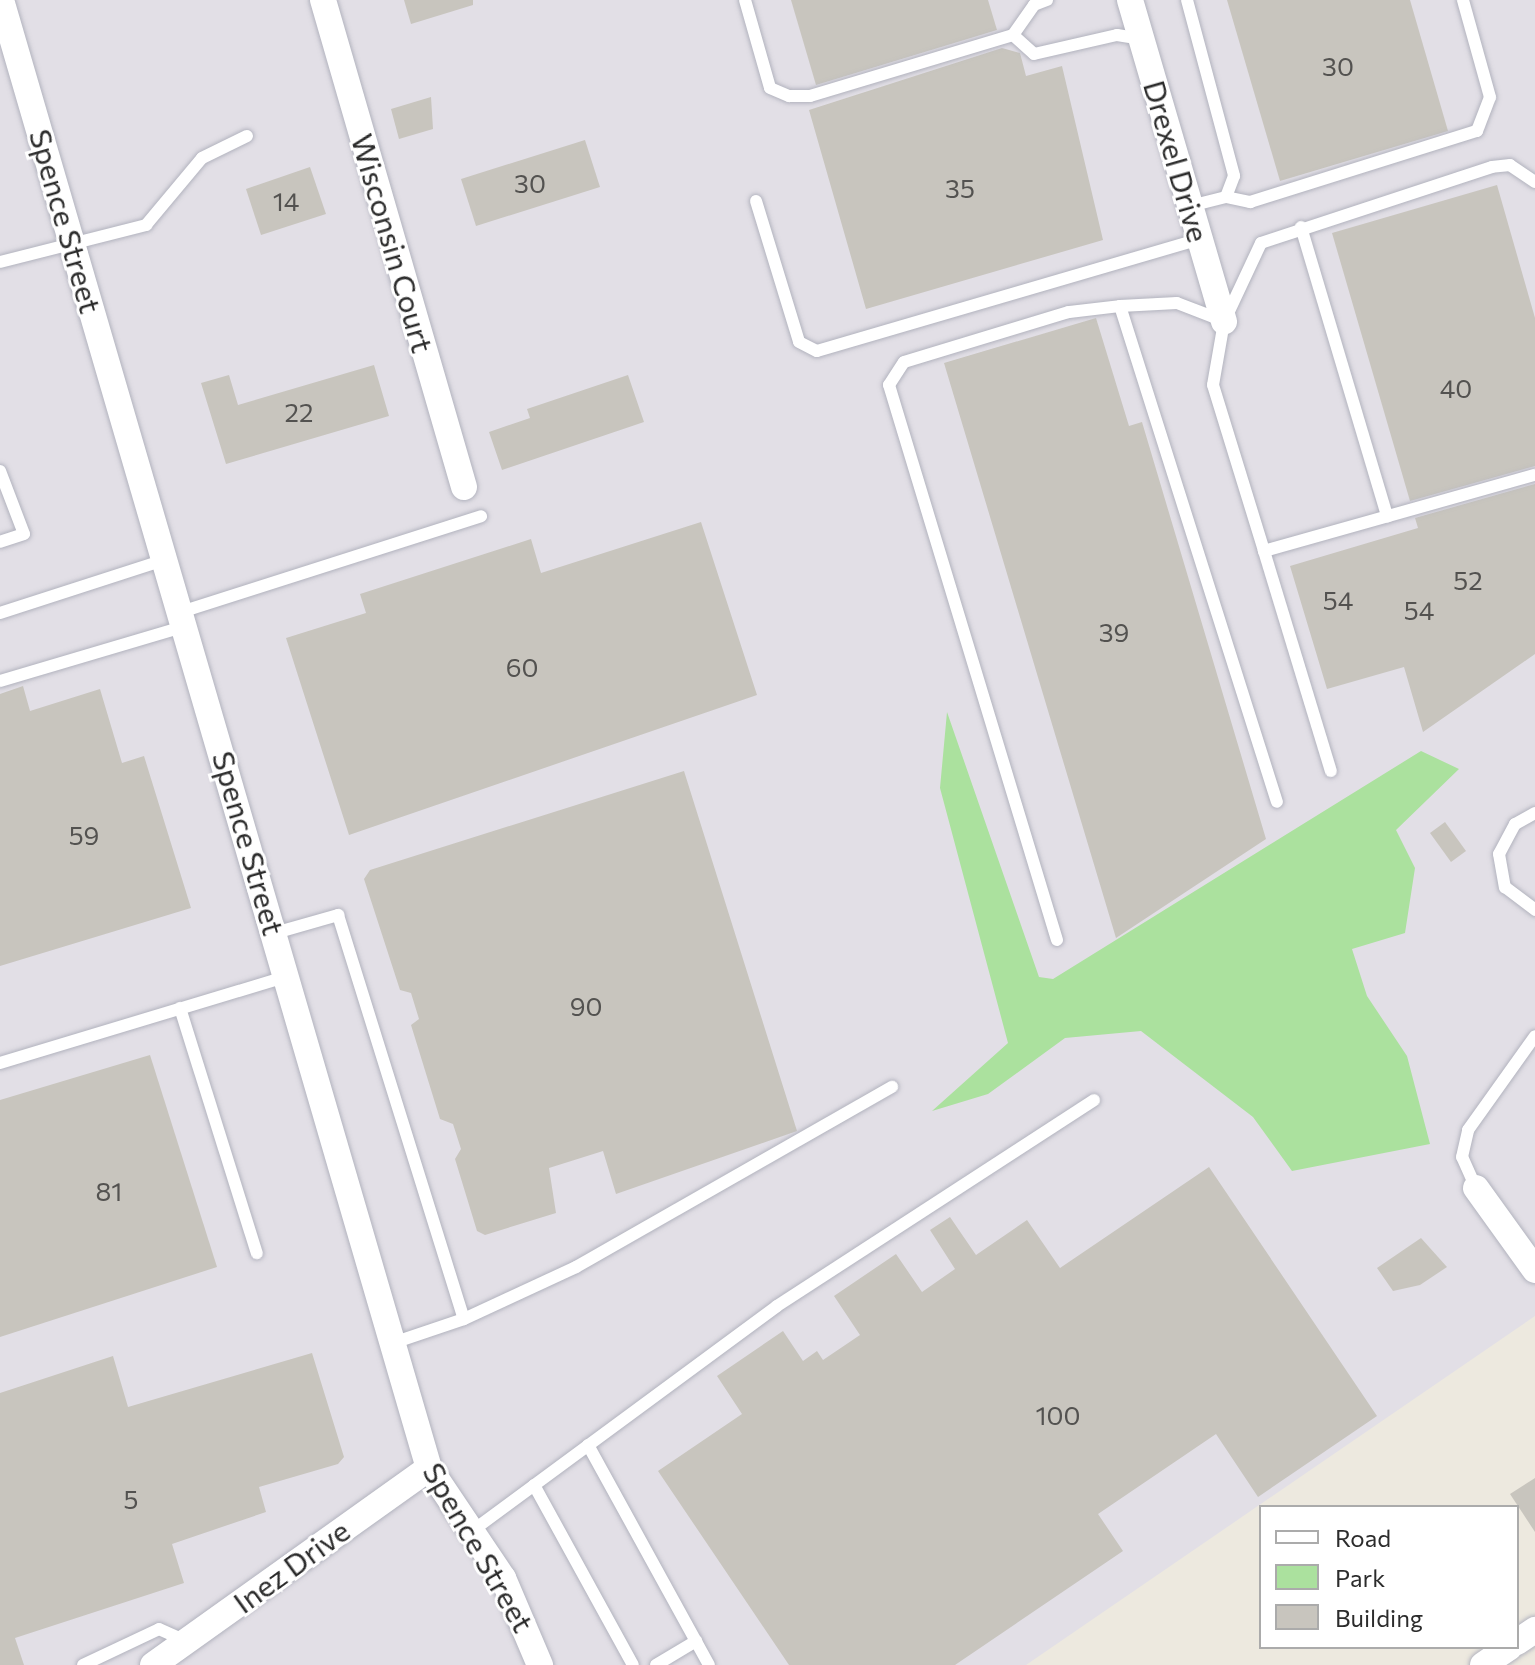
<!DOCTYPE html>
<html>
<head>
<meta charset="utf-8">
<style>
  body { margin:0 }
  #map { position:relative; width:1535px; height:1665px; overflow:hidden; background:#ede9df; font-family:Commissioner,sans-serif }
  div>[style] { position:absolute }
  .industrial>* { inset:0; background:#e2dfe6 }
  .green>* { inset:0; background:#abe19e }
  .building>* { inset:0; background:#c8c5be }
  .roads { filter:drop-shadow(0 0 2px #b2b3be) drop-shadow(0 0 2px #b2b3be) }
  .lane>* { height:12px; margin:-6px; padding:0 6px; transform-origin:6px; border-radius:6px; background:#fff }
  .street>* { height:26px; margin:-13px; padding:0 13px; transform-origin:13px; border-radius:13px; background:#fff }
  span { translate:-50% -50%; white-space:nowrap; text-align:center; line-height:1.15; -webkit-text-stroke:6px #fff; paint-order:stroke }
  .number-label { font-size:26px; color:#535250 }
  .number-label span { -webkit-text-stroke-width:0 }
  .street-label { font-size:30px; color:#2c2c2c }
  .legend { position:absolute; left:1259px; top:1505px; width:260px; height:144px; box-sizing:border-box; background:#fff; border:2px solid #ababab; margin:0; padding:10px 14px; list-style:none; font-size:24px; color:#2c2c2c }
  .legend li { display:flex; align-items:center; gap:16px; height:40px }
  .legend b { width:40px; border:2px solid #ababab }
</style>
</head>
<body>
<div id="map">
  <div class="industrial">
    <div style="clip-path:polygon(0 0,1535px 0,1535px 1316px,1026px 1665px,0 1665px)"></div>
  </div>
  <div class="green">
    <div style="clip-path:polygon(947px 712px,1039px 977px,1053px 979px,1421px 751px,1459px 769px,1396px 830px,1415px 868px,1405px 933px,1352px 949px,1367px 996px,1407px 1056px,1430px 1144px,1292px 1171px,1253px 1117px,1141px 1031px,1065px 1038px,988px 1094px,932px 1111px,1008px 1043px,940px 788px)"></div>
  </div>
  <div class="building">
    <div style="clip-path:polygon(404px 0,473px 0,473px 5px,411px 24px)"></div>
    <div style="clip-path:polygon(791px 0,988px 0,997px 30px,816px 85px)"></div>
    <div style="clip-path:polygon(1227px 0,1410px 0,1448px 131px,1280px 181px)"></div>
    <div style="clip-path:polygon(1002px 48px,1020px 53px,1026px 76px,1062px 66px,1103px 240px,866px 309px,809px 110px)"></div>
    <div style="clip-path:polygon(431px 97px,433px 129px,399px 139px,391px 109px)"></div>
    <div style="clip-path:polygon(585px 140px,600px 187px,476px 226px,461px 179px)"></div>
    <div style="clip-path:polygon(310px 167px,326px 214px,261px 235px,246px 189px)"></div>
    <div style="clip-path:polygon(1497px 185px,1535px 318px,1535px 466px,1410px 501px,1332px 233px)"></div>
    <div style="clip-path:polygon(1096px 318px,1129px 426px,1142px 422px,1266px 839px,1116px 938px,944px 363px)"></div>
    <div style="clip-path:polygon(374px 365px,389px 416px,226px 464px,201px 383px,229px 375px,238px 405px)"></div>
    <div style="clip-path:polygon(628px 375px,644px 422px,502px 470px,489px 432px,530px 418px,527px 409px)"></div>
    <div style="clip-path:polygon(1535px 484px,1535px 654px,1423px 732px,1404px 667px,1327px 689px,1290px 566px,1418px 528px,1415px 518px)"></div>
    <div style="clip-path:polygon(701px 522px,757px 695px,349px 835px,286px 638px,366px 613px,360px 594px,531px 539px,541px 573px)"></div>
    <div style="clip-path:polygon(23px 686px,30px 711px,100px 689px,122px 763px,144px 756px,191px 908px,0 966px,0 694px)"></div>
    <div style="clip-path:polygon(684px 771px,797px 1131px,616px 1194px,603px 1151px,549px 1168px,556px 1213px,485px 1235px,477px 1231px,455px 1159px,461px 1149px,453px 1124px,440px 1119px,411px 1025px,419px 1019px,411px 993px,400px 990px,364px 879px,370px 870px)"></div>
    <div style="clip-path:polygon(1445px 822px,1466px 851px,1451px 862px,1430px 833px)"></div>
    <div style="clip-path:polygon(150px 1055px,217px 1267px,0 1337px,0 1100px)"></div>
    <div style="clip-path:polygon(1209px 1167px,1377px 1416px,1258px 1497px,1216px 1434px,1098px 1514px,1123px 1551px,955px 1665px,789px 1665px,658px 1471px,742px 1414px,717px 1376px,783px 1331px,803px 1361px,817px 1351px,823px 1360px,860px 1335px,834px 1296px,896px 1254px,922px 1292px,955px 1269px,930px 1230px,950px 1217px,976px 1255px,1027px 1220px,1060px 1268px)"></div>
    <div style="clip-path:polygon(1421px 1238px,1447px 1267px,1420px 1285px,1393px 1291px,1377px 1268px)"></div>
    <div style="clip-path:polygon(312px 1353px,344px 1457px,338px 1464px,259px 1487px,266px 1512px,172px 1544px,184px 1583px,15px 1638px,24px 1665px,0 1665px,0 1393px,113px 1356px,128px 1407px)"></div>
    <div style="clip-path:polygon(1535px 1478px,1535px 1532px,1510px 1494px)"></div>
  </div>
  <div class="roads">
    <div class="lane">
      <div style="left:745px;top:0;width:91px;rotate:74.1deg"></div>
      <div style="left:770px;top:88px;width:21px;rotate:23deg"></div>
      <div style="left:789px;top:96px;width:21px"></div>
      <div style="left:810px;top:96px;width:212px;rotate:-16.7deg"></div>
      <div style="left:1013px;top:35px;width:28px;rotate:42deg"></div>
      <div style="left:1034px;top:54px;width:85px;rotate:-12.9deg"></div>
      <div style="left:1117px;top:35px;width:24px;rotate:9deg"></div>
      <div style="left:1187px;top:0;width:182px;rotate:75deg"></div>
      <div style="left:1234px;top:176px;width:22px;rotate:111deg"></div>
      <div style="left:1013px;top:35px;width:37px;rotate:-55deg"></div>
      <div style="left:1034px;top:5px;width:14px;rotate:-21deg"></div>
      <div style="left:1535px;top:182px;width:30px;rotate:-146deg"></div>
      <div style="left:1510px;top:165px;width:18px;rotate:174deg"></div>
      <div style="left:1492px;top:167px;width:243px;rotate:161.8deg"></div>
      <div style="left:1261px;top:243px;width:87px;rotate:115.1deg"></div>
      <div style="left:1224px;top:322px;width:64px;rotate:99.9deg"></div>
      <div style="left:1213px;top:385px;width:174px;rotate:72.9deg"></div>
      <div style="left:1264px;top:551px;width:281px;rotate:-15.7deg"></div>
      <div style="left:756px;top:201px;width:147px;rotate:73deg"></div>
      <div style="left:799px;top:342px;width:20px;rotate:27deg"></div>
      <div style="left:817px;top:351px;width:399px;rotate:-16.3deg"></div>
      <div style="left:1190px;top:206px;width:37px;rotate:-14deg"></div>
      <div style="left:1226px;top:197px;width:25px;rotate:12deg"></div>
      <div style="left:1250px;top:202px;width:238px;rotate:-17.4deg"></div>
      <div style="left:1477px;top:131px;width:36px;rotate:-69deg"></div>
      <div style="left:1490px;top:97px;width:101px;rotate:-105.6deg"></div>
      <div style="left:1301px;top:227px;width:302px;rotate:73.4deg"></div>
      <div style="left:0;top:262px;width:151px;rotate:-14.2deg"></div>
      <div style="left:146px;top:225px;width:87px;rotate:-50.1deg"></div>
      <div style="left:202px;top:158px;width:50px;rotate:-26.1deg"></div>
      <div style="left:1120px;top:306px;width:57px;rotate:-3deg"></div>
      <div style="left:1177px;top:303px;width:47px;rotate:21.1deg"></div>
      <div style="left:0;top:471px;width:67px;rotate:69.1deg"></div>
      <div style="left:24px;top:534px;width:25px;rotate:162deg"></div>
      <div style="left:1264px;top:551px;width:230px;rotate:73.1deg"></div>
      <div style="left:181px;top:612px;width:315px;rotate:-17.7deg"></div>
      <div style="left:0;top:613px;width:172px;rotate:-17.9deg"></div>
      <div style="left:0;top:681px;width:194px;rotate:-16.5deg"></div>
      <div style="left:1535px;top:813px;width:23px;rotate:151deg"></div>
      <div style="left:1515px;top:824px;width:34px;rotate:118deg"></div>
      <div style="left:1499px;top:854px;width:34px;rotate:80deg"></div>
      <div style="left:1505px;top:887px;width:38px;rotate:37deg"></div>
      <div style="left:275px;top:933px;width:66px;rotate:-15.9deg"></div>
      <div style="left:338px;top:915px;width:423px;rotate:72.7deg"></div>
      <div style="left:464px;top:1319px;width:75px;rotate:161.3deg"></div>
      <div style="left:1057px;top:940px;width:580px;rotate:-106.84deg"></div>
      <div style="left:889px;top:385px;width:27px;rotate:-57deg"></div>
      <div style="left:904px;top:362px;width:172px;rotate:-16.9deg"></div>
      <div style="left:1069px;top:312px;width:51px;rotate:-6.7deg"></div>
      <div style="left:1120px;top:306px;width:520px;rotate:72.44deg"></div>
      <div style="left:180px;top:1008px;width:257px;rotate:72.6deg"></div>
      <div style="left:0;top:1063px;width:301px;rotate:-16.8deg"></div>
      <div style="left:1476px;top:1188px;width:34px;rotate:-114deg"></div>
      <div style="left:1462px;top:1157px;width:28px;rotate:-77deg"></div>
      <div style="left:1468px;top:1130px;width:115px;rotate:-54.5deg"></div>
      <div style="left:464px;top:1319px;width:123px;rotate:-24.9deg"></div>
      <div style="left:576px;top:1267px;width:364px;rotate:-29.7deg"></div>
      <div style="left:588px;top:1445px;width:251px;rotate:61.2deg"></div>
      <div style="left:534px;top:1485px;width:205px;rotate:61.2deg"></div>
      <div style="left:472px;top:1531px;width:379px;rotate:-36.4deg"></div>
      <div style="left:777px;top:1306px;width:378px;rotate:-33deg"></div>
      <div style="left:83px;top:1665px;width:84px;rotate:-25.3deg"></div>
      <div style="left:159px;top:1629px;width:30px;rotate:24deg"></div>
      <div style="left:656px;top:1665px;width:47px;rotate:-31deg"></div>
    </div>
    <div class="street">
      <div style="left:1px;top:0;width:1529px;rotate:73.75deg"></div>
      <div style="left:429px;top:1468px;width:133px;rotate:56.1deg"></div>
      <div style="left:503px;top:1578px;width:95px;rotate:67deg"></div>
      <div style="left:323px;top:0;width:507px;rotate:73.85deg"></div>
      <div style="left:1130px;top:0;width:335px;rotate:73.7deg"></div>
      <div style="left:1476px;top:1188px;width:101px;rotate:54.3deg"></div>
      <div style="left:1517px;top:1642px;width:22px;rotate:-34deg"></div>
      <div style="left:153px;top:1665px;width:339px;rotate:-35.5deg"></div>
      <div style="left:1483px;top:1665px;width:32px;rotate:-34deg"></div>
    </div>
  </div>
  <div class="number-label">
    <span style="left:1338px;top:66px">30</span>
    <span style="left:530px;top:183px">30</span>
    <span style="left:960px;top:188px">35</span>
    <span style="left:286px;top:201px">14</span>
    <span style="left:1456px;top:388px">40</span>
    <span style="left:299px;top:412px">22</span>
    <span style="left:1468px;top:580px">52</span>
    <span style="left:1338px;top:600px">54</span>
    <span style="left:1419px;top:610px">54</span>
    <span style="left:1114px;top:632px">39</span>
    <span style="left:522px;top:667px">60</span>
    <span style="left:84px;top:835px">59</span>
    <span style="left:586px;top:1006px">90</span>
    <span style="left:109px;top:1191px">81</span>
    <span style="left:1058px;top:1415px">100</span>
    <span style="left:131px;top:1499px">5</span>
  </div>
  <div class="street-label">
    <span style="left:1177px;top:161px;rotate:74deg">Drexel Drive</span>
    <span style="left:66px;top:221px;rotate:74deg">Spence Street</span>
    <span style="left:393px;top:243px;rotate:74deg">Wisconsin Court</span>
    <span style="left:249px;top:843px;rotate:74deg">Spence Street</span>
    <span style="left:479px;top:1547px;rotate:60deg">Spence Street</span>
    <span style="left:291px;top:1566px;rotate:-36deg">Inez Drive</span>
  </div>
  <ul class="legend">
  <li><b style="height:10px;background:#fff"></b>Road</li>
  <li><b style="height:22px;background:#abe19e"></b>Park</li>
  <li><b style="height:22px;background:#c8c5be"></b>Building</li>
  </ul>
</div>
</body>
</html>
